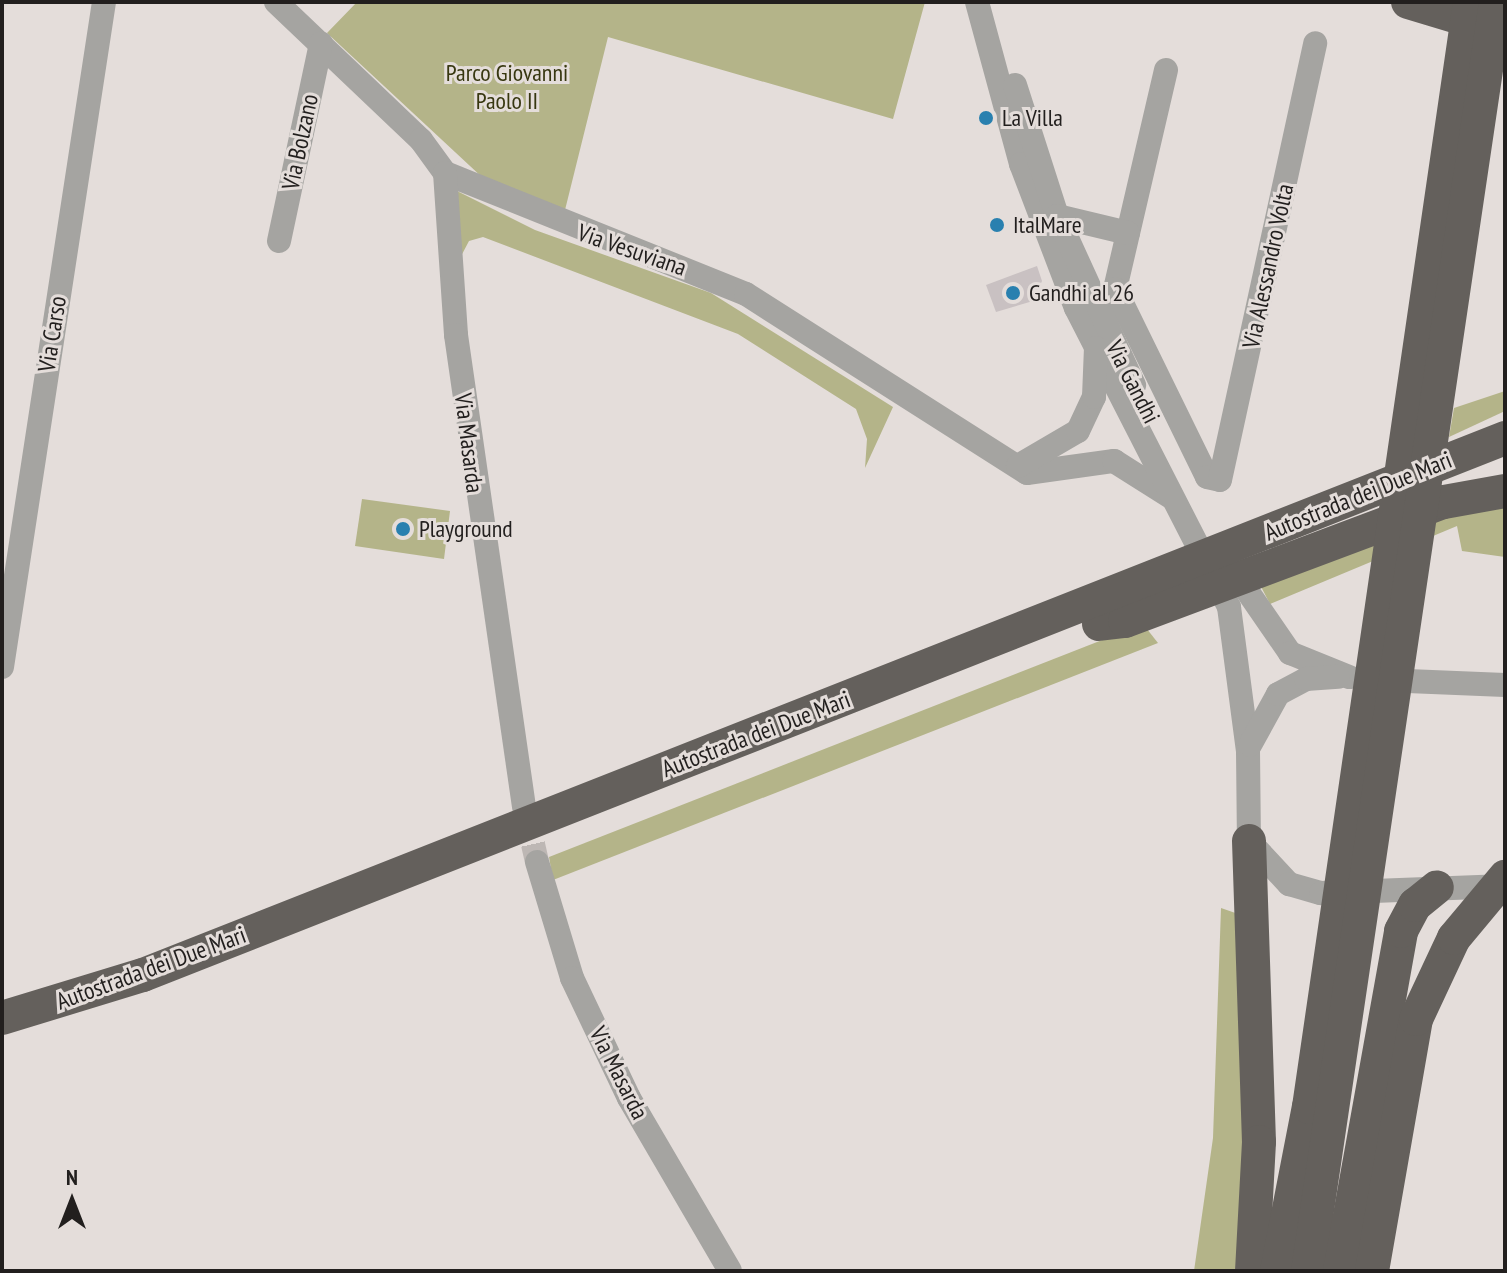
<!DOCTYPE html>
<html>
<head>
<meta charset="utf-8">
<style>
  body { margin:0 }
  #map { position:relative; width:1507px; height:1273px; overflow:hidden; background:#e4ddda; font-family:"PT Sans Narrow",sans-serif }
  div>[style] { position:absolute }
  .green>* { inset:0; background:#b4b489 }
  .building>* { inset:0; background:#c9c1c2 }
  .minor-tunnel>* { height:24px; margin-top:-12px; transform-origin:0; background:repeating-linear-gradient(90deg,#bdb7b4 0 24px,transparent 0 36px) }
  .minor>* { height:24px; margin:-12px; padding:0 12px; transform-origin:12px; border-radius:12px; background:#a5a4a1 }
  .highway>* { height:34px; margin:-17px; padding:0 17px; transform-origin:17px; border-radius:17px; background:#64605c }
  .dots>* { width:22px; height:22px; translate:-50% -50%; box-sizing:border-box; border:4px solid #e4ddda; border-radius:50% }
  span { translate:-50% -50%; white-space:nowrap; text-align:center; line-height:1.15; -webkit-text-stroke:6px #e4ddda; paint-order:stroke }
  .park-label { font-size:24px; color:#373710 }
  .poi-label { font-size:24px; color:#221f1e }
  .left { translate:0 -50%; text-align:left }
  .street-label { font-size:24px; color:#221f1e }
  .frame { position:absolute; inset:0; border:4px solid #221f1e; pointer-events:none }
  .north { position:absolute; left:32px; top:1161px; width:80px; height:80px; -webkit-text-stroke:6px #e4ddda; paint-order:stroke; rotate:0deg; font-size:22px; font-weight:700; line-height:32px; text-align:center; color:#221f1e }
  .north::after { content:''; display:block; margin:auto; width:28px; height:36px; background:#221f1e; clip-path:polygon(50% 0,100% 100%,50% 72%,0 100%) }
</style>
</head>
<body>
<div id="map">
  <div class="green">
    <div style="clip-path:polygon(357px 2px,925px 2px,893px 119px,608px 37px,564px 214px,484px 179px,327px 33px)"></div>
    <div style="clip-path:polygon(457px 191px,535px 230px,711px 293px,893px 407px,865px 468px,867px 439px,856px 409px,738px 334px,483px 237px,469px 241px,459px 260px)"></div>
    <div style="clip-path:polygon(1505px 391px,1505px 411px,1449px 437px,1454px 408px)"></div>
    <div style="clip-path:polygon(1505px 494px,1505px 557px,1462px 551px,1457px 526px,1270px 604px,1256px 577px)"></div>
    <div style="clip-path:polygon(362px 499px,450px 511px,444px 559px,355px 546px)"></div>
    <div style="clip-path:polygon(1143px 624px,1158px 643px,553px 880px,549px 857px)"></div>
    <div style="clip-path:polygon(1221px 908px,1244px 916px,1242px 1271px,1194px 1271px,1213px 1138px)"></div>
  </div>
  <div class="building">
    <div style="clip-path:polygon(1037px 266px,1042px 281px,1033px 301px,996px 312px,986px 285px)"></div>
  </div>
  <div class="minor-tunnel">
    <div style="left:525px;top:809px;width:54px;rotate:77.2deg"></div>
  </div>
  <div class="minor">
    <div style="left:276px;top:2px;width:200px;rotate:43.6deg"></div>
    <div style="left:421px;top:140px;width:41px;rotate:54deg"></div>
    <div style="left:445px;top:173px;width:324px;rotate:21.9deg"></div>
    <div style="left:746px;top:294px;width:333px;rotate:32.5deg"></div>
    <div style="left:1027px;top:473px;width:88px;rotate:-7.9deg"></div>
    <div style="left:1114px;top:461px;width:67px;rotate:32.3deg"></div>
    <div style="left:977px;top:2px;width:168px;rotate:74.8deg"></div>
    <div style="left:1021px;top:164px;width:154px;rotate:69.1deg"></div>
    <div style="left:1076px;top:308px;width:336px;rotate:62.9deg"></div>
    <div style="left:1229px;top:607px;width:145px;rotate:82.5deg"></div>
    <div style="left:1248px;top:751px;width:90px;rotate:89.4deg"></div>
    <div style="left:1249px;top:841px;width:59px;rotate:47.1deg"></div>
    <div style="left:1289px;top:884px;width:33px;rotate:16deg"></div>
    <div style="left:1321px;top:893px;width:184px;rotate:-2.2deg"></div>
    <div style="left:1166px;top:70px;width:225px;rotate:103.1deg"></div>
    <div style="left:1115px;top:289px;width:209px;rotate:63.9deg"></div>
    <div style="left:1207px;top:477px;width:13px;rotate:13deg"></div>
    <div style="left:1220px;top:480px;width:447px;rotate:-77.7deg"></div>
    <div style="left:1015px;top:85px;width:138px;rotate:72.2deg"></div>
    <div style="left:1057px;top:216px;width:186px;rotate:65.5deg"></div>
    <div style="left:445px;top:173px;width:162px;rotate:86.1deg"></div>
    <div style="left:456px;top:335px;width:477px;rotate:81.8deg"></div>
    <div style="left:1057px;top:216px;width:73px;rotate:13.5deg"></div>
    <div style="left:279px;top:241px;width:202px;rotate:-78deg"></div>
    <div style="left:1018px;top:466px;width:69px;rotate:-30.3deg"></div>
    <div style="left:1078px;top:431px;width:38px;rotate:-65deg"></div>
    <div style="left:1094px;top:397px;width:49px;rotate:-87.7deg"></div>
    <div style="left:1230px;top:566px;width:106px;rotate:55.4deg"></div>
    <div style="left:1290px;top:653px;width:64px;rotate:22.1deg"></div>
    <div style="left:2px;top:667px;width:673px;rotate:-81.28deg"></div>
    <div style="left:1383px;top:680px;width:122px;rotate:2.3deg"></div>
    <div style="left:1250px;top:745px;width:58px;rotate:-61.2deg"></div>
    <div style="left:1278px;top:694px;width:32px;rotate:-28deg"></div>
    <div style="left:1306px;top:679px;width:32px;rotate:-4deg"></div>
    <div style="left:537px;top:862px;width:121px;rotate:73.2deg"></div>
    <div style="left:572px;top:978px;width:133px;rotate:64.6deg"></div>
    <div style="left:629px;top:1098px;width:200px;rotate:59.7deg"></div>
  </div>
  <div class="highway">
    <div style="left:1408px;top:2px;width:84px;rotate:16.7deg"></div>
    <div style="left:1099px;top:624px;width:26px;rotate:-7deg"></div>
    <div style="left:1125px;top:621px;width:340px;rotate:-20.5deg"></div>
    <div style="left:1444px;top:502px;width:62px;rotate:-10.2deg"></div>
    <div style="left:1249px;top:841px;width:301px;rotate:88.1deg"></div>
    <div style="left:1259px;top:1142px;width:129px;rotate:93.1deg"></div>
    <div style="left:2px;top:1018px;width:147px;rotate:-17deg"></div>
    <div style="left:143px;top:975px;width:1464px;rotate:-21.52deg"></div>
    <div style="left:1277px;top:1271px;width:167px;rotate:-79deg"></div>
    <div style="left:1309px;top:1107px;width:1117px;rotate:-81.71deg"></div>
    <div style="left:1308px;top:1271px;width:1283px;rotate:-81.57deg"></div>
    <div style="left:1340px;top:1271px;width:345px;rotate:-79.8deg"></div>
    <div style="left:1401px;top:931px;width:30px;rotate:-62deg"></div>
    <div style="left:1415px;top:905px;width:28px;rotate:-39deg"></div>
    <div style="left:1372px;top:1271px;width:256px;rotate:-80.1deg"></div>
    <div style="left:1416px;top:1019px;width:89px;rotate:-64.9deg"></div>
    <div style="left:1454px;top:938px;width:80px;rotate:-50.1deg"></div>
  </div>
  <div class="dots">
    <div style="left:986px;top:118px;background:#2980af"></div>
    <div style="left:997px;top:225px;background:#2980af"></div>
    <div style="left:1013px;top:293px;background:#2980af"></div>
    <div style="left:403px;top:529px;background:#2980af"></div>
  </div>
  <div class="park-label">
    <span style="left:507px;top:87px">Parco Giovanni<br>Paolo II</span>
  </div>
  <div class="poi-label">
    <span class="left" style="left:1002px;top:118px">La Villa</span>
    <span class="left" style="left:1013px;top:225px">ItalMare</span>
    <span class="left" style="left:1029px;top:293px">Gandhi al 26</span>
    <span class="left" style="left:419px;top:529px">Playground</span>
  </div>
  <div class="street-label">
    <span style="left:300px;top:142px;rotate:-78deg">Via Bolzano</span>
    <span style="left:632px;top:250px;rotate:19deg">Via Vesuviana</span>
    <span style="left:1268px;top:266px;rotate:-78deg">Via Alessandro Volta</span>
    <span style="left:52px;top:334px;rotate:-81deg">Via Carso</span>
    <span style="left:1133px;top:382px;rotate:63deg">Via Gandhi</span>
    <span style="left:469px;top:443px;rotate:83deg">Via Masarda</span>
    <span style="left:1358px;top:496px;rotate:-22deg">Autostrada dei Due Mari</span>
    <span style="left:756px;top:734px;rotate:-21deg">Autostrada dei Due Mari</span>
    <span style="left:151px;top:968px;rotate:-20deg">Autostrada dei Due Mari</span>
    <span style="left:619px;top:1073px;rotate:63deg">Via Masarda</span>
  </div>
  <div class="frame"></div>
  <div class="north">N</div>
</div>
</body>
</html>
